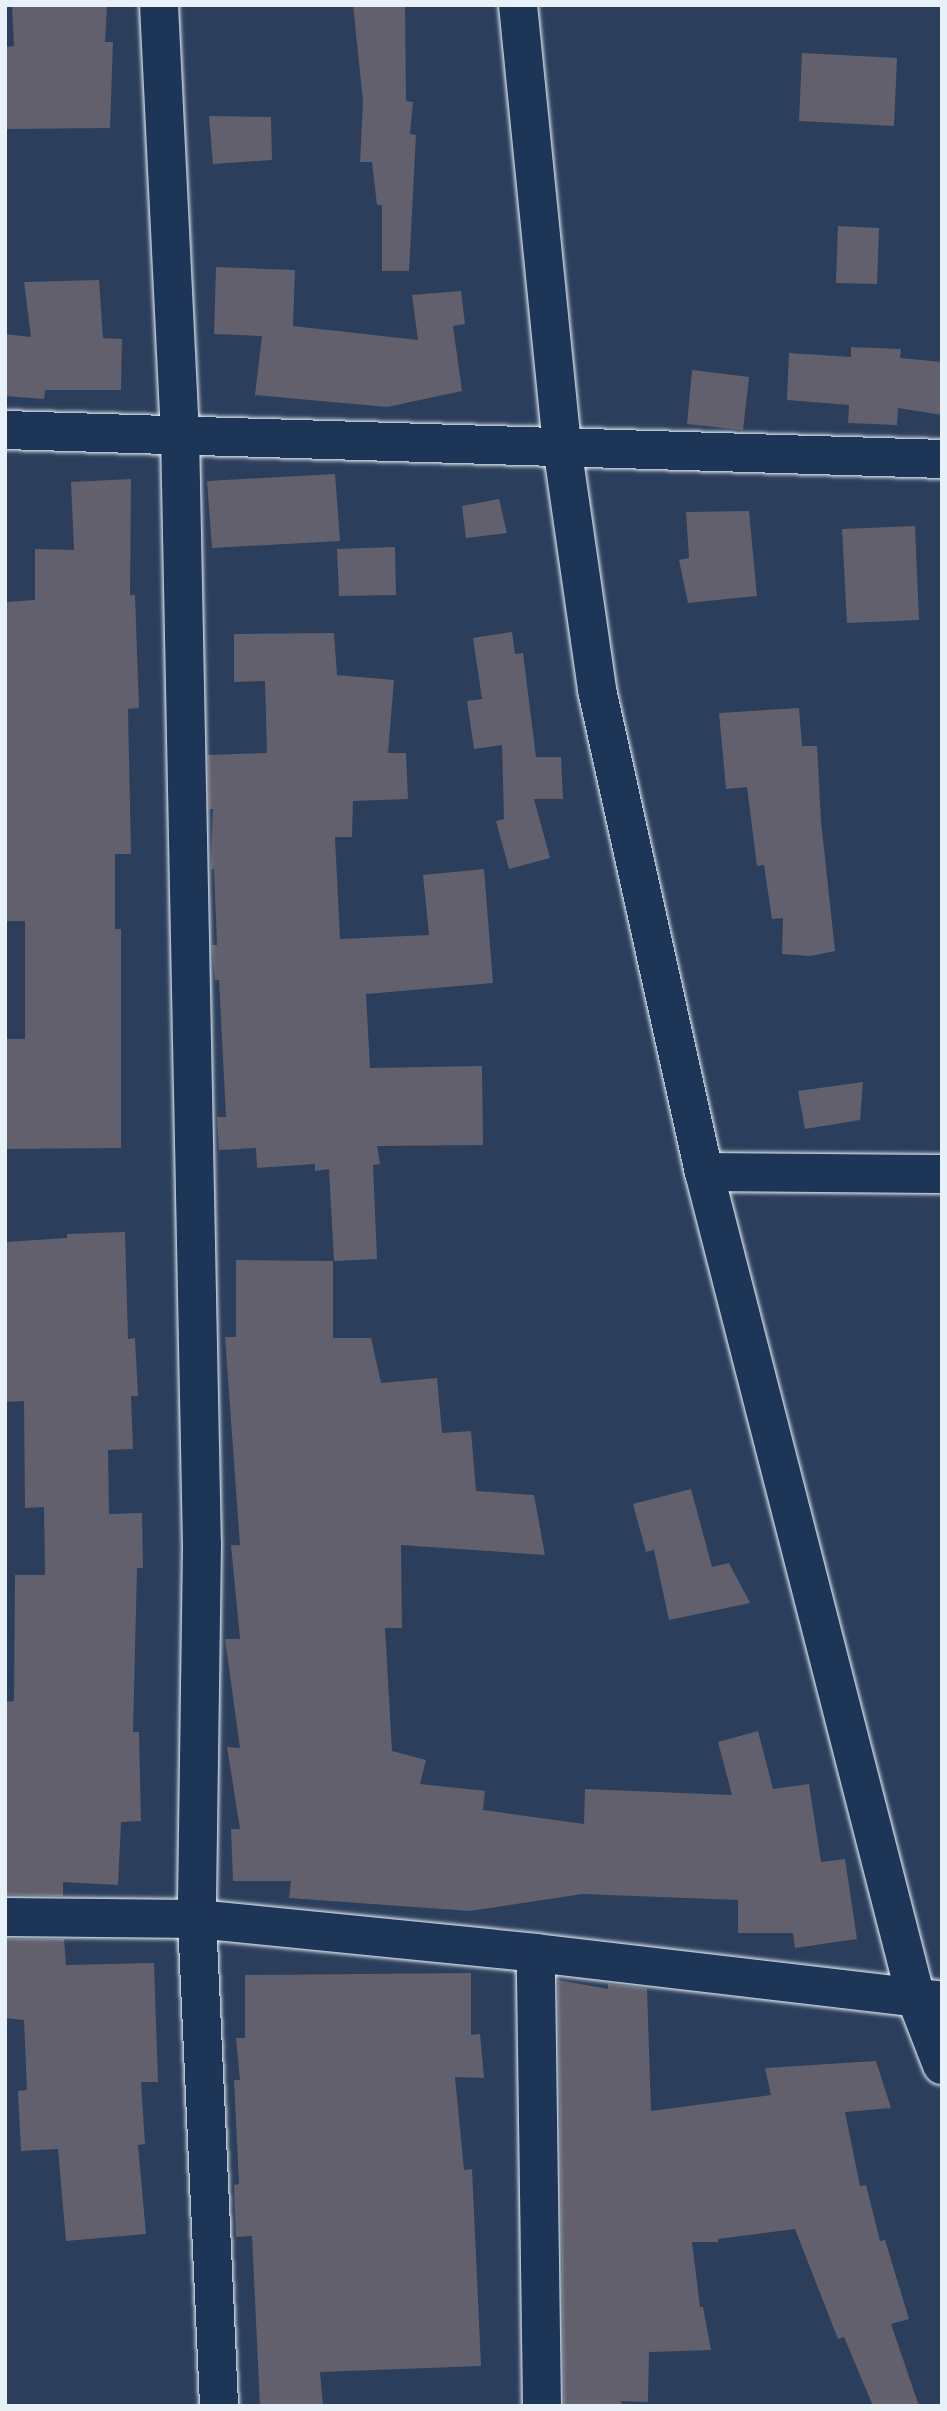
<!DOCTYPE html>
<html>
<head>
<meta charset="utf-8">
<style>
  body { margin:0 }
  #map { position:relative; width:947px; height:2411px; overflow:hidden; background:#2b3e5b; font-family:"Balsamiq Sans",sans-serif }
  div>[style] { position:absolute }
  .building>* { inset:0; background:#62606c }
  .roads { filter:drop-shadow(0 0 2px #e8f1f8) drop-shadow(0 0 2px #e8f1f8) }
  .street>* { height:38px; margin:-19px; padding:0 19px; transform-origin:19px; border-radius:19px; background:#1d3557 }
  .secondary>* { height:38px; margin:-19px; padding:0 19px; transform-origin:19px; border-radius:19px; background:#1d3557 }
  span { translate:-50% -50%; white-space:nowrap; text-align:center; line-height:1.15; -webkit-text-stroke:5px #1d3557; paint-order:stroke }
  .frame { position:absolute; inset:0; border:7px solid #e8f1f8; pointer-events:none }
</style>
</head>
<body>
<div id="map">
  <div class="building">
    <div style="clip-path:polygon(12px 5px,107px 5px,105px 42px,113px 42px,110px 128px,5px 129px,5px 47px,14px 46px)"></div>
    <div style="clip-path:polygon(353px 5px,405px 5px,406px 101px,413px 102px,410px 134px,416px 135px,409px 271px,382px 271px,382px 205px,377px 205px,372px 162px,360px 162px,363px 101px)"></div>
    <div style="clip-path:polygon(802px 53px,897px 58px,894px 126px,799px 121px)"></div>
    <div style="clip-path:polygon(209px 116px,271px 117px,272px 160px,213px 164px)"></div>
    <div style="clip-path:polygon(838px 226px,879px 228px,877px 284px,836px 283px)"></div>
    <div style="clip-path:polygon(216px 267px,295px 270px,293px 326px,418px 340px,412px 295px,461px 291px,465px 324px,453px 326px,462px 391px,387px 407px,255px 395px,262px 336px,214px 334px)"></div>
    <div style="clip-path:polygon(99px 280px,103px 338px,122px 339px,121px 390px,45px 390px,44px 399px,5px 396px,5px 334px,31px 337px,24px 282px)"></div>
    <div style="clip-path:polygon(851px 347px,901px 349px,900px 358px,942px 362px,942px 415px,898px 408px,897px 425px,848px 423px,849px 405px,787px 400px,789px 353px,851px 357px)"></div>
    <div style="clip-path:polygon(692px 370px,749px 377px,743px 430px,687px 424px)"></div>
    <div style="clip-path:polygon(335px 474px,340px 541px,212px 548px,207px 481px)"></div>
    <div style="clip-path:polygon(131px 479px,130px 595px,135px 595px,139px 708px,128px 709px,131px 854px,115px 854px,115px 929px,121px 929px,121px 1148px,5px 1149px,5px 1039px,25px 1039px,25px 921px,5px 921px,5px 602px,35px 600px,35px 549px,74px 550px,71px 482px)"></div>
    <div style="clip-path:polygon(499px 499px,507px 533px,466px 538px,462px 506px)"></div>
    <div style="clip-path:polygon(749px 511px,757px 596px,688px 603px,679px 560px,689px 558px,686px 512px)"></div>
    <div style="clip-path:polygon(915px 526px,919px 620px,847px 623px,842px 529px)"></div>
    <div style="clip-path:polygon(395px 547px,396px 595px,339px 596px,337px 549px)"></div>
    <div style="clip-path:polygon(512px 632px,515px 654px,523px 653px,536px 757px,561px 757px,563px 799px,534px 799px,550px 858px,509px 869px,496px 821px,504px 819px,502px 745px,474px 749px,467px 701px,482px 699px,473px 638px)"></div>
    <div style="clip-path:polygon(334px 633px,337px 675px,394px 680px,388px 753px,406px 753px,408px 799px,353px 801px,352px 837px,335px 837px,340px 939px,429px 935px,423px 875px,484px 869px,493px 983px,366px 994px,370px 1068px,482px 1066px,483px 1145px,377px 1146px,380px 1164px,373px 1165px,377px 1259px,334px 1261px,329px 1169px,315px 1171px,315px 1164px,257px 1168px,256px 1148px,219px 1150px,217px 1117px,226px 1117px,219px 980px,215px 980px,212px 945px,217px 945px,214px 869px,211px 869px,213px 809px,209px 809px,208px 755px,267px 753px,265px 681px,234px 682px,234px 634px)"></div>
    <div style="clip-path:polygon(799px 708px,802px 746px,817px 746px,821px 821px,835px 951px,810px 956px,782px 954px,783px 918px,772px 919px,764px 865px,757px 866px,747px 787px,726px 789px,719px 713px)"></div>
    <div style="clip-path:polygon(863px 1082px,860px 1120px,805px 1129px,798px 1091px)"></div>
    <div style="clip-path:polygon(125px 1232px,128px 1339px,135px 1338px,138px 1396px,131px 1396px,133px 1449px,108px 1450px,109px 1514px,142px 1513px,143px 1568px,137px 1568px,133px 1732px,139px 1732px,141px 1821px,121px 1822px,118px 1885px,63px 1882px,63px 1896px,5px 1895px,5px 1702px,14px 1701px,15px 1575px,45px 1575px,44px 1507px,25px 1508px,24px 1401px,5px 1402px,5px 1242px,67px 1238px,67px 1234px)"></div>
    <div style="clip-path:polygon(236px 1260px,333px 1261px,333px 1338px,371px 1338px,381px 1383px,437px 1378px,442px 1433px,471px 1431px,476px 1491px,534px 1495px,545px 1555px,401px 1545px,402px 1628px,385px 1628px,392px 1751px,426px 1760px,420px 1784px,485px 1791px,483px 1810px,584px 1824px,585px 1789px,732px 1795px,718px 1742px,758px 1731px,773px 1789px,809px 1784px,821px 1862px,845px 1859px,857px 1939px,795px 1948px,793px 1933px,738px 1933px,738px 1900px,582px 1894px,470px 1911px,289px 1898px,291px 1881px,233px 1881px,231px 1829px,240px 1829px,227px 1747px,240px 1748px,225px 1639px,240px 1639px,231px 1545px,240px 1545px,225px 1337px,236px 1337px)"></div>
    <div style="clip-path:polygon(691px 1489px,712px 1567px,729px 1563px,750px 1603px,669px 1620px,654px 1550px,646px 1552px,633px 1504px)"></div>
    <div style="clip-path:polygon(5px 1939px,64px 1939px,66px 1965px,154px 1963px,158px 2082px,141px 2082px,145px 2144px,138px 2145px,146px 2234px,66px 2241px,58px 2149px,21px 2151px,18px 2091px,27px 2090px,24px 2020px,5px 2018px)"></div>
    <div style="clip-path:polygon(471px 1973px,471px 2035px,480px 2034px,484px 2078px,455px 2077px,464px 2170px,472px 2169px,481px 2366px,320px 2372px,323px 2406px,260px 2406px,252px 2236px,236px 2237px,234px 2185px,239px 2184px,234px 2080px,240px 2080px,236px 2038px,245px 2038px,245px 1975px)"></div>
    <div style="clip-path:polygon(558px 1980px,608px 1989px,608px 1984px,647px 1988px,651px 2111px,771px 2095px,765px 2068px,876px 2061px,891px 2108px,845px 2112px,860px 2186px,866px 2185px,880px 2241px,885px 2240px,909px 2319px,891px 2324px,919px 2406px,873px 2406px,844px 2337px,838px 2339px,795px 2229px,718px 2239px,718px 2242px,692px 2242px,700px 2307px,703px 2307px,711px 2350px,649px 2352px,648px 2402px,621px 2401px,622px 2406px,564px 2406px)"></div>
  </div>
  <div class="roads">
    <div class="street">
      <div style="left:159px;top:5px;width:429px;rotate:87.2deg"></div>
      <div style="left:180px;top:433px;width:1111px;rotate:88.87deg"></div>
      <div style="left:202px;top:1544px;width:375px;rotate:90.8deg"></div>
      <div style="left:197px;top:1919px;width:341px;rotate:5.7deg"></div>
      <div style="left:518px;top:5px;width:443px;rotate:84.3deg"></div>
      <div style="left:562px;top:446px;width:246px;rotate:81.8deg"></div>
      <div style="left:597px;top:690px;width:494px;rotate:77.5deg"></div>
      <div style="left:704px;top:1172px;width:853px;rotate:75.61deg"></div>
      <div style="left:916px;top:1998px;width:72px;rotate:68.8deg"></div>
      <div style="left:5px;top:430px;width:937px;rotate:1.77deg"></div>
      <div style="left:704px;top:1172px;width:238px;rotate:0.5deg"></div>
      <div style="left:5px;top:1917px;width:192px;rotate:0.6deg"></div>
      <div style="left:197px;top:1919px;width:487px;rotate:87.4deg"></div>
    </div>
    <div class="secondary">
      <div style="left:542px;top:2406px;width:453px;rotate:-90.8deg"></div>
      <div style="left:536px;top:1953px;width:409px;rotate:6.7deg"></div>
    </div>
  </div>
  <div class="frame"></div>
</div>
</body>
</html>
